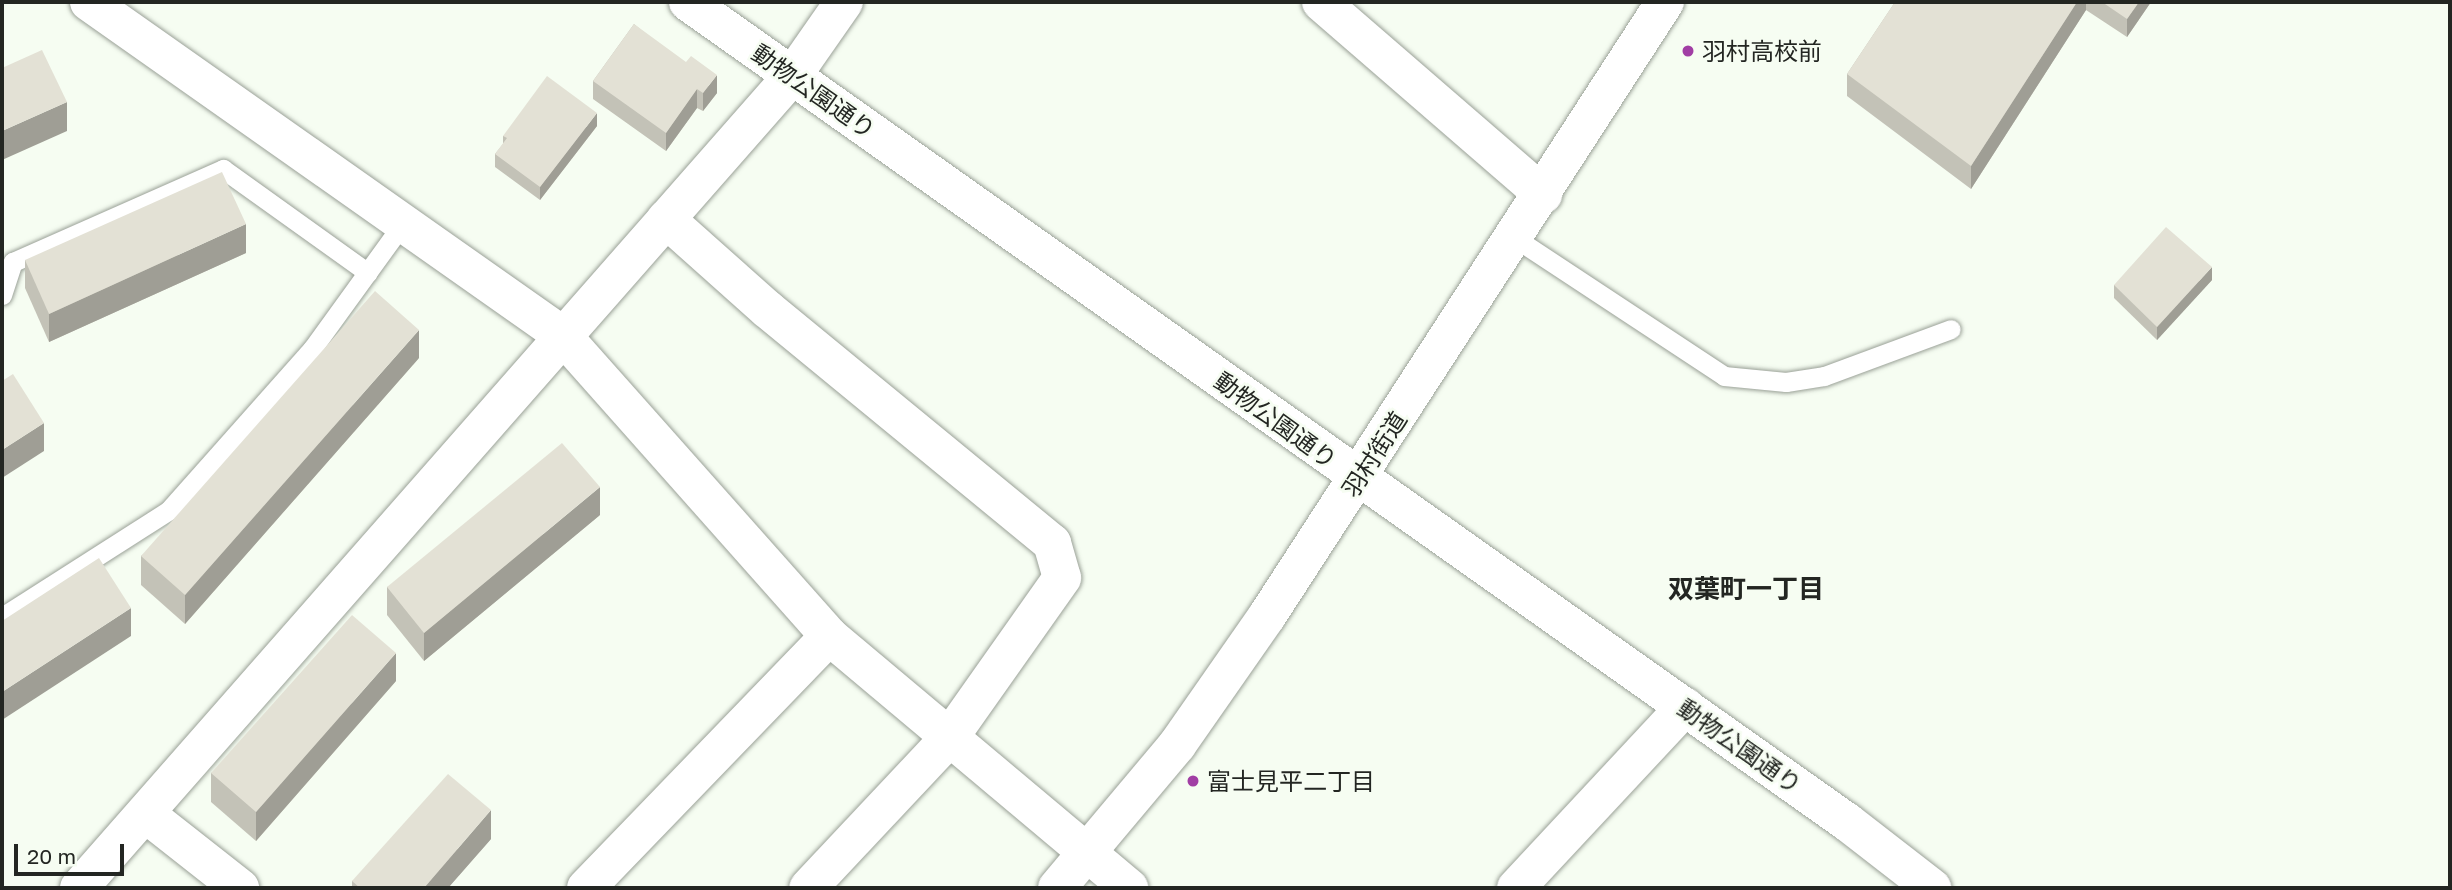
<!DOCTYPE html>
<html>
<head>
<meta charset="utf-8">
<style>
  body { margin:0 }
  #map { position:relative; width:2452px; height:890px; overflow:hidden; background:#f6fdf2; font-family:"Golos Text","Noto Sans JP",sans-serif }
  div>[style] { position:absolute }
  .roads { filter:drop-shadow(0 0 2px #9aa197) drop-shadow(0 0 2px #9aa197) }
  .lane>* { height:19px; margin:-9.5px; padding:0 9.5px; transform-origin:9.5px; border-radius:9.5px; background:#fff }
  .street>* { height:38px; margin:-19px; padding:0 19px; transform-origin:19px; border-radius:19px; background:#fff }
  .secondary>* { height:38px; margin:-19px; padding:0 19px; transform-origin:19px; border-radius:19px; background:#fff }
  .wall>* { inset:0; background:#c3c2b7 }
  .shaded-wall>* { inset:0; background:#9f9e95 }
  .building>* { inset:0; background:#e3e1d5 }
  .dots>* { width:19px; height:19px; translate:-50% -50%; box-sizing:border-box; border:4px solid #f6fdf2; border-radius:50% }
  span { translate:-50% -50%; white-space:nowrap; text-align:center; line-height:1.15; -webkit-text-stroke:5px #f6fdf2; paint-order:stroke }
  .poi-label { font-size:24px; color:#232622 }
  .left { translate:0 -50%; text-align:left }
  .street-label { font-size:24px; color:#232622 }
  .neighbourhood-label { font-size:26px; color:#232622; font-weight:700 }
  .frame { position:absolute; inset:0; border:4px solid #232622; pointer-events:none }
  .scale { position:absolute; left:14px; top:844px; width:110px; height:32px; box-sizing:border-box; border:4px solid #232622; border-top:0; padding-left:9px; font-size:21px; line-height:24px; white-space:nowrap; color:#232622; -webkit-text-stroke:5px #f6fdf2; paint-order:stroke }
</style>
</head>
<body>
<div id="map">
  <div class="roads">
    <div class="lane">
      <div style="left:1515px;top:238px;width:250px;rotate:33.4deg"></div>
      <div style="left:1724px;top:376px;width:62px;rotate:5.5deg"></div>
      <div style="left:1786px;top:382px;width:38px;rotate:-9deg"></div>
      <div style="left:1824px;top:376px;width:135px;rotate:-20.3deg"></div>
      <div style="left:2px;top:295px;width:35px;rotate:-72deg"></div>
      <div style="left:13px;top:262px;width:230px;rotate:-23.9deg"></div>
      <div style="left:223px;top:169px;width:178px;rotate:35.6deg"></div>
      <div style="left:2px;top:617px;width:198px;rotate:-32.6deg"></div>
      <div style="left:169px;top:510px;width:215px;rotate:-48.4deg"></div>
      <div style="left:312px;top:349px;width:157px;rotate:-54.1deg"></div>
    </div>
    <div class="street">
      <div style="left:89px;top:2px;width:578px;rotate:35.15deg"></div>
      <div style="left:562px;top:335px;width:402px;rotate:48.4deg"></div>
      <div style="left:829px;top:636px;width:392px;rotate:40deg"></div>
      <div style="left:1321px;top:2px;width:294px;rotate:40.9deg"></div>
      <div style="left:666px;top:219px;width:135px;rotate:41.7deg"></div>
      <div style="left:767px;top:309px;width:369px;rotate:39.4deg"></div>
      <div style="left:1052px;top:543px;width:36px;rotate:74deg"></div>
      <div style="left:1062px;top:578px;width:194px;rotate:125.2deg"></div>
      <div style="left:950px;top:737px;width:207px;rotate:133.2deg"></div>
      <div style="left:146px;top:814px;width:120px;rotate:38.2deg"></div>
      <div style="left:79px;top:888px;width:1082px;rotate:-48.71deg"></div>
      <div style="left:793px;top:75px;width:89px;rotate:-55.1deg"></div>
      <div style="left:586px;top:888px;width:350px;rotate:-46deg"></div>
      <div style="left:1516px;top:888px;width:248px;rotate:-47deg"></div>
    </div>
    <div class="secondary">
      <div style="left:688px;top:2px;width:1420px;rotate:35.28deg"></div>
      <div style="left:1847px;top:822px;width:108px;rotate:37.8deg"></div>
      <div style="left:1057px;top:888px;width:187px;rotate:-50deg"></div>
      <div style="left:1177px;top:745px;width:157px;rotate:-55.1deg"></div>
      <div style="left:1267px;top:616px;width:732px;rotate:-57.05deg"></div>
    </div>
  </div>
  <div class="wall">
    <div style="clip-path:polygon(1895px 2px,2151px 2px,2127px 37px,2086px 10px,1971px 189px,1847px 96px,1847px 74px)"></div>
    <div style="clip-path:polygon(634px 24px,717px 93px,703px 111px,697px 108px,666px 151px,593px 99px,593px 81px)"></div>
    <div style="clip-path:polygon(597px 126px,540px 200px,495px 167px,495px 154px,503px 144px,503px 136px)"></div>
    <div style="clip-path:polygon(246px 253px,49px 342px,25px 288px,25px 260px)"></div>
    <div style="clip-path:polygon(2212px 280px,2157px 340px,2114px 298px,2114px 285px)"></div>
    <div style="clip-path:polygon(419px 358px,185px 624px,141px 585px,141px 556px)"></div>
    <div style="clip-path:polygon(600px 515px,424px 661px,387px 615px,387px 587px)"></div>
    <div style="clip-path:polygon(396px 681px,256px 841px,211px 802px,211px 773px)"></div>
    <div style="clip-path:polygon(491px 839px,448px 888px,352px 888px,352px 881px)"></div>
  </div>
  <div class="shaded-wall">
    <div style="clip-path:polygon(2077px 2px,2086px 2px,2086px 10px,1971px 189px,1971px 166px)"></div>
    <div style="clip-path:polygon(2139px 2px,2151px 2px,2127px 37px,2127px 19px)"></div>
    <div style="clip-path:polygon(717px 75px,717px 93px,703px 111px,703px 93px)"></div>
    <div style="clip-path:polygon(697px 89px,697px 108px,666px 151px,666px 133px)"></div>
    <div style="clip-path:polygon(67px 102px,67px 131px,2px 160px,2px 131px)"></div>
    <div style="clip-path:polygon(597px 113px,597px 126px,540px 200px,540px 187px)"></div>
    <div style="clip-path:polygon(246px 224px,246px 253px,49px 342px,49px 314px)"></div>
    <div style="clip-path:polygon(2212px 267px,2212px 280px,2157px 340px,2157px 327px)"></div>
    <div style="clip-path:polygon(419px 330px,419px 358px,185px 624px,185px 595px)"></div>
    <div style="clip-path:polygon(44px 423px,44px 451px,2px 478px,2px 450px)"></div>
    <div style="clip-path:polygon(600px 487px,600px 515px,424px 661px,424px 633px)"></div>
    <div style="clip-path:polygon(131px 608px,131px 636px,2px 720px,2px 692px)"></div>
    <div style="clip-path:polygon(396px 653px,396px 681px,256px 841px,256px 812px)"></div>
    <div style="clip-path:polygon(491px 810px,491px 839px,448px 888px,424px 888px)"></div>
  </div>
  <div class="building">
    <div style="clip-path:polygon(1895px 2px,2077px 2px,1971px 166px,1847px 74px)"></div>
    <div style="clip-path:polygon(2102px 2px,2139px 2px,2127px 19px)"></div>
    <div style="clip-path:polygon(634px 24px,686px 62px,691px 56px,717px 75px,703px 93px,697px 89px,666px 133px,593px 81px)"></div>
    <div style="clip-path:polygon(42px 50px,67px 102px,2px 131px,2px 68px)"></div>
    <div style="clip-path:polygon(547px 76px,597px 113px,540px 187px,495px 154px,507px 138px,503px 136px)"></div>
    <div style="clip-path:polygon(222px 172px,246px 224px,49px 314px,25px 260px)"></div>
    <div style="clip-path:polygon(2166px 227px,2212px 267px,2157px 327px,2114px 285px)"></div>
    <div style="clip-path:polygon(375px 291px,419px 330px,185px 595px,141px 556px)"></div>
    <div style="clip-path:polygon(13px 374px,44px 423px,2px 450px,2px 381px)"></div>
    <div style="clip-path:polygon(562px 443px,600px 487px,424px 633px,387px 587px)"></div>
    <div style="clip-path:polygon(99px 558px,131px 608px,2px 692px,2px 621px)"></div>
    <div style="clip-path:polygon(352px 615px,396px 653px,256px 812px,211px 773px)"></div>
    <div style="clip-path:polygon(448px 774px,491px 810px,424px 888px,360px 888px,352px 881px)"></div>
  </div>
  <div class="dots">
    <div style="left:1688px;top:51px;background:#a13ea4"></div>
    <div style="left:1193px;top:781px;background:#a13ea4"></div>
  </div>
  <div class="poi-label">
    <span class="left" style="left:1702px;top:51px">羽村高校前</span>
    <span class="left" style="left:1207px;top:781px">富士見平二丁目</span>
  </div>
  <div class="street-label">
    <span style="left:814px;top:91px;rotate:35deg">動物公園通り</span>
    <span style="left:1276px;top:420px;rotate:36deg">動物公園通り</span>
    <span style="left:1374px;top:454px;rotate:-57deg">羽村街道</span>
    <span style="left:1740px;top:746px;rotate:35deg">動物公園通り</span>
  </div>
  <div class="neighbourhood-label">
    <span style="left:1746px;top:589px">双葉町一丁目</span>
  </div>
  <div class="frame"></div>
  <div class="scale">20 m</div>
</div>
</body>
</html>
